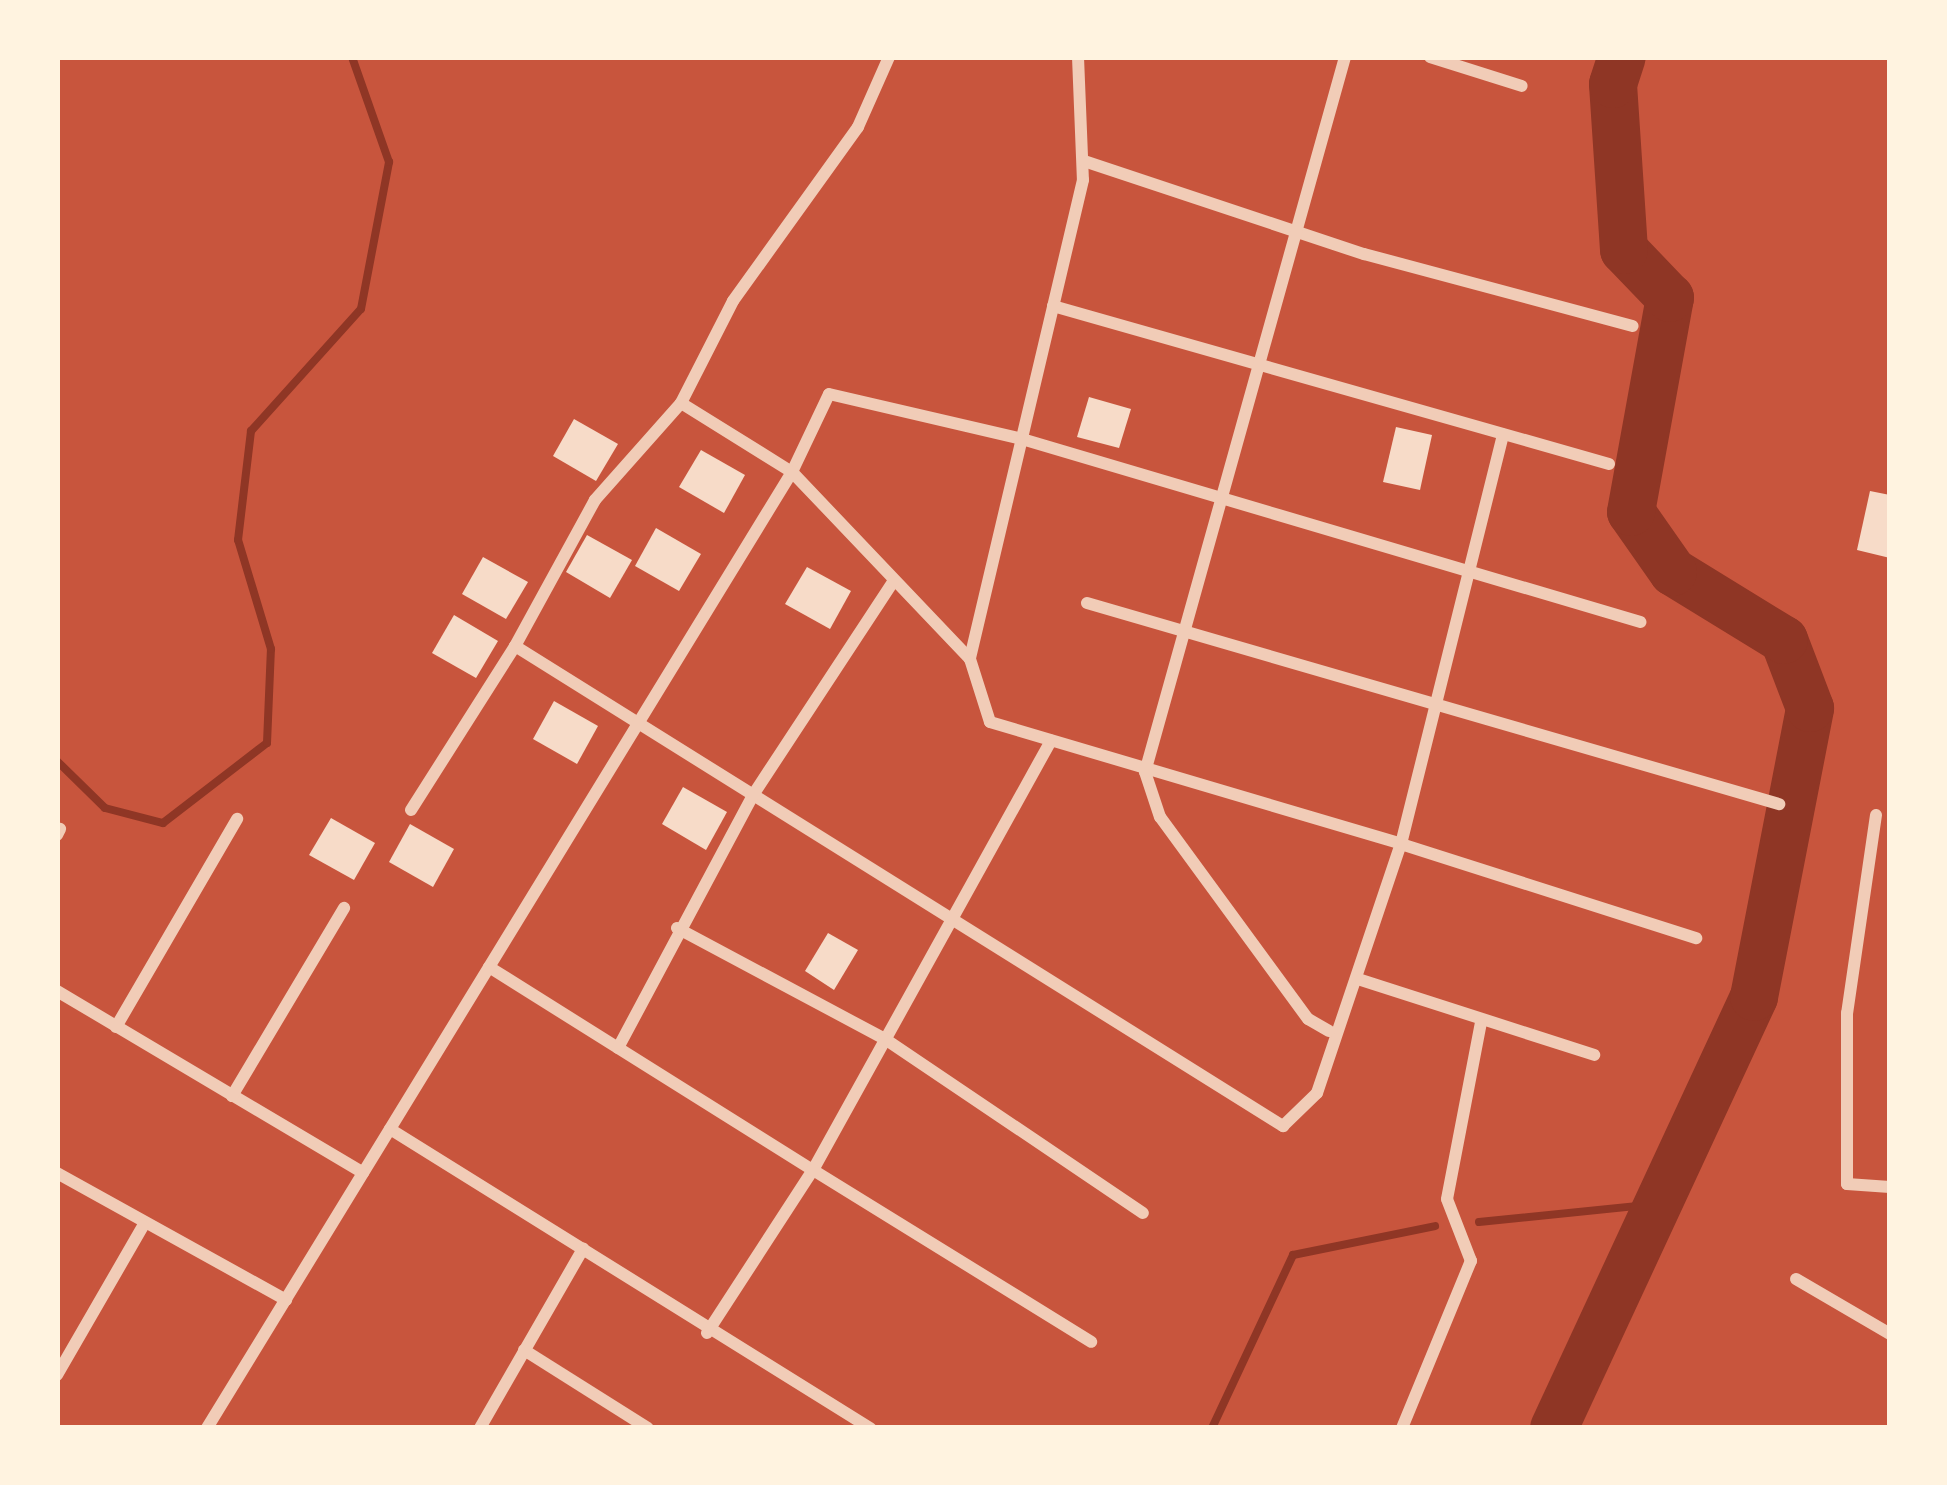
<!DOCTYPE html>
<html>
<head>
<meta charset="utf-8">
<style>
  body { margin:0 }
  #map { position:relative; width:1947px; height:1485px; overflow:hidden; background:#c8553d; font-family:Poppins,sans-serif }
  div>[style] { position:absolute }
  .stream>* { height:8px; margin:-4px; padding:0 4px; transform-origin:4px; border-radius:4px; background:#8f3625 }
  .river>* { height:48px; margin:-24px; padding:0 24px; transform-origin:24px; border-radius:24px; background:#8f3625 }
  .building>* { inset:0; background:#f7dbc8 }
  .minor>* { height:12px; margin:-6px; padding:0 6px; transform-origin:6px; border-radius:6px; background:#f1ccb7 }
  span { translate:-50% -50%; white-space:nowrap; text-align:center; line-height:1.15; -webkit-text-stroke:10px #fff3e0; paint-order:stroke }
  .frame { position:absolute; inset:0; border:60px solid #fff3e0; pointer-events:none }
</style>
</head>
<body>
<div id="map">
  <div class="stream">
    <div style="left:57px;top:761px;width:67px;rotate:44.4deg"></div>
    <div style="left:105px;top:808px;width:60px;rotate:14.5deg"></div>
    <div style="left:163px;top:823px;width:131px;rotate:-37.6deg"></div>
    <div style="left:267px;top:743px;width:94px;rotate:-87.6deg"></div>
    <div style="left:271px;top:649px;width:114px;rotate:-106.8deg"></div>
    <div style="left:238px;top:540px;width:110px;rotate:-83.2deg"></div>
    <div style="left:251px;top:431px;width:164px;rotate:-48deg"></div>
    <div style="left:361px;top:309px;width:150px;rotate:-79.2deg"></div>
    <div style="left:389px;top:162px;width:111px;rotate:-109.4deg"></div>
    <div style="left:1479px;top:1222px;width:177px;rotate:-5.8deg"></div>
    <div style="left:1212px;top:1428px;width:191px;rotate:-64.9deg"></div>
    <div style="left:1293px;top:1255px;width:145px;rotate:-11.5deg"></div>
  </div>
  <div class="river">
    <div style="left:1554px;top:1428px;width:475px;rotate:-65.1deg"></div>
    <div style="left:1754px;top:997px;width:294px;rotate:-79deg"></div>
    <div style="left:1810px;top:708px;width:73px;rotate:-110.9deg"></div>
    <div style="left:1784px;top:640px;width:130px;rotate:-148.5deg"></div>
    <div style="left:1673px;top:572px;width:73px;rotate:-125deg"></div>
    <div style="left:1631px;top:512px;width:218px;rotate:-79.7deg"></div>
    <div style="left:1670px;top:298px;width:66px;rotate:-133.8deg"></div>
    <div style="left:1624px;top:250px;width:166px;rotate:-93.8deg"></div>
    <div style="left:1613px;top:84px;width:28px;rotate:-72deg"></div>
  </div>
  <div class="building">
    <div style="clip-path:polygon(1089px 397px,1131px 409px,1119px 448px,1077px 437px)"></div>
    <div style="clip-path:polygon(574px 419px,618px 444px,596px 481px,553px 456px)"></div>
    <div style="clip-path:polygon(1396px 427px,1432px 435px,1420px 490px,1383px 482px)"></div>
    <div style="clip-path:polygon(701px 450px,745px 475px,724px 513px,679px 487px)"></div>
    <div style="clip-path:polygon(1870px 491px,1890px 495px,1890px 558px,1857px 550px)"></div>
    <div style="clip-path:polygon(656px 528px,701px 554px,679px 591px,635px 566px)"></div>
    <div style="clip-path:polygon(587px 535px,632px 560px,610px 598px,566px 572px)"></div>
    <div style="clip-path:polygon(483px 557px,528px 582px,506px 619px,462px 594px)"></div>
    <div style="clip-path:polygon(807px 567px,851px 591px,830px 629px,785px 604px)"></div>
    <div style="clip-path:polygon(454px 615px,498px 641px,476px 678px,432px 653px)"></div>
    <div style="clip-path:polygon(554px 701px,598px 726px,577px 764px,533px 739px)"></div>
    <div style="clip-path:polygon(683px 787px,727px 812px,706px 850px,662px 824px)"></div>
    <div style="clip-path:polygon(331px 818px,375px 843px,354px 880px,309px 855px)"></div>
    <div style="clip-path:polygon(410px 824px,454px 849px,433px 887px,389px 862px)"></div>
    <div style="clip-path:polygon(828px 933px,858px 950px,834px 990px,805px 971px)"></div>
  </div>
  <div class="minor">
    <div style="left:889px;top:57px;width:77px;rotate:113.9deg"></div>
    <div style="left:858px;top:127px;width:214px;rotate:125.7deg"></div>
    <div style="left:733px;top:301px;width:114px;rotate:117deg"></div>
    <div style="left:681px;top:403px;width:130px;rotate:131.6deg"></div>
    <div style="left:595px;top:500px;width:166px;rotate:118.7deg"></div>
    <div style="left:515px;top:646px;width:906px;rotate:32.01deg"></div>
    <div style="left:1283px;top:1126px;width:47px;rotate:-44.1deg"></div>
    <div style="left:1317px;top:1093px;width:263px;rotate:-71.4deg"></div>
    <div style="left:1401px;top:844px;width:310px;rotate:17.7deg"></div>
    <div style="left:1078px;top:57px;width:123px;rotate:87.7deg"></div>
    <div style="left:1083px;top:180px;width:492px;rotate:103.3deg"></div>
    <div style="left:970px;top:659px;width:66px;rotate:72.4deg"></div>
    <div style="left:990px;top:722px;width:429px;rotate:16.5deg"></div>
    <div style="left:1401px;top:844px;width:422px;rotate:-76deg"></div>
    <div style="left:1430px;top:57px;width:96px;rotate:17.5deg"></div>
    <div style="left:1084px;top:161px;width:295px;rotate:18.4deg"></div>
    <div style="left:1364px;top:254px;width:278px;rotate:15deg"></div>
    <div style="left:1053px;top:306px;width:578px;rotate:15.86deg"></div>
    <div style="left:681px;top:403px;width:131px;rotate:31.9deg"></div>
    <div style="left:792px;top:472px;width:86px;rotate:-64.6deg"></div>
    <div style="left:829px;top:394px;width:198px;rotate:13.1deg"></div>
    <div style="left:1022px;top:439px;width:645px;rotate:16.49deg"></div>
    <div style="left:1087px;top:603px;width:721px;rotate:16.2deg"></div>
    <div style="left:411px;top:810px;width:194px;rotate:-57.6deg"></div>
    <div style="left:1876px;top:815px;width:200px;rotate:98.3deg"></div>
    <div style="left:1847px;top:1013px;width:171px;rotate:90deg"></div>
    <div style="left:1847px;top:1184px;width:43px;rotate:4deg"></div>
    <div style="left:57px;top:835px;width:7px;rotate:-63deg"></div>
    <div style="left:677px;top:928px;width:236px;rotate:28.1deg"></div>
    <div style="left:885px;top:1039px;width:311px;rotate:34deg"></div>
    <div style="left:489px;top:967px;width:382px;rotate:32.1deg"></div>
    <div style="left:813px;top:1170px;width:491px;rotate:-61deg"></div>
    <div style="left:1361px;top:980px;width:245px;rotate:17.8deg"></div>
    <div style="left:57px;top:991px;width:356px;rotate:30.7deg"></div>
    <div style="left:116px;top:1027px;width:241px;rotate:-59.8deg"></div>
    <div style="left:1329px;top:1031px;width:24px;rotate:-150deg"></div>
    <div style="left:1308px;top:1019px;width:250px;rotate:-126.2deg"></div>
    <div style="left:1160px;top:817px;width:47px;rotate:-108.4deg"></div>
    <div style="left:1145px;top:772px;width:742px;rotate:-74.37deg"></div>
    <div style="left:618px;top:1048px;width:287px;rotate:-61.9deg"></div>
    <div style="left:753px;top:795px;width:257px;rotate:-56.7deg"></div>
    <div style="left:232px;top:1096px;width:219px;rotate:-59.2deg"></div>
    <div style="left:390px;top:1129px;width:566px;rotate:31.92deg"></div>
    <div style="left:57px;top:1173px;width:262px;rotate:29deg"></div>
    <div style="left:1796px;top:1279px;width:109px;rotate:30.3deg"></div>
    <div style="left:707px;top:1333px;width:194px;rotate:-57deg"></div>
    <div style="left:813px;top:1170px;width:327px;rotate:31.7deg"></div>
    <div style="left:524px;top:1350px;width:146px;rotate:32.2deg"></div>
    <div style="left:57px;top:1375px;width:172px;rotate:-60deg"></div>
    <div style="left:207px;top:1428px;width:1121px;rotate:-58.54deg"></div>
    <div style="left:792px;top:472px;width:258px;rotate:46.4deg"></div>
    <div style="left:480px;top:1428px;width:207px;rotate:-60.1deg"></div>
    <div style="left:1402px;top:1428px;width:181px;rotate:-67.6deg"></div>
    <div style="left:1471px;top:1261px;width:66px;rotate:-111.2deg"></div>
    <div style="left:1447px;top:1199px;width:179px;rotate:-79.1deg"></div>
  </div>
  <div class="frame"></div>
</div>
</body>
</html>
